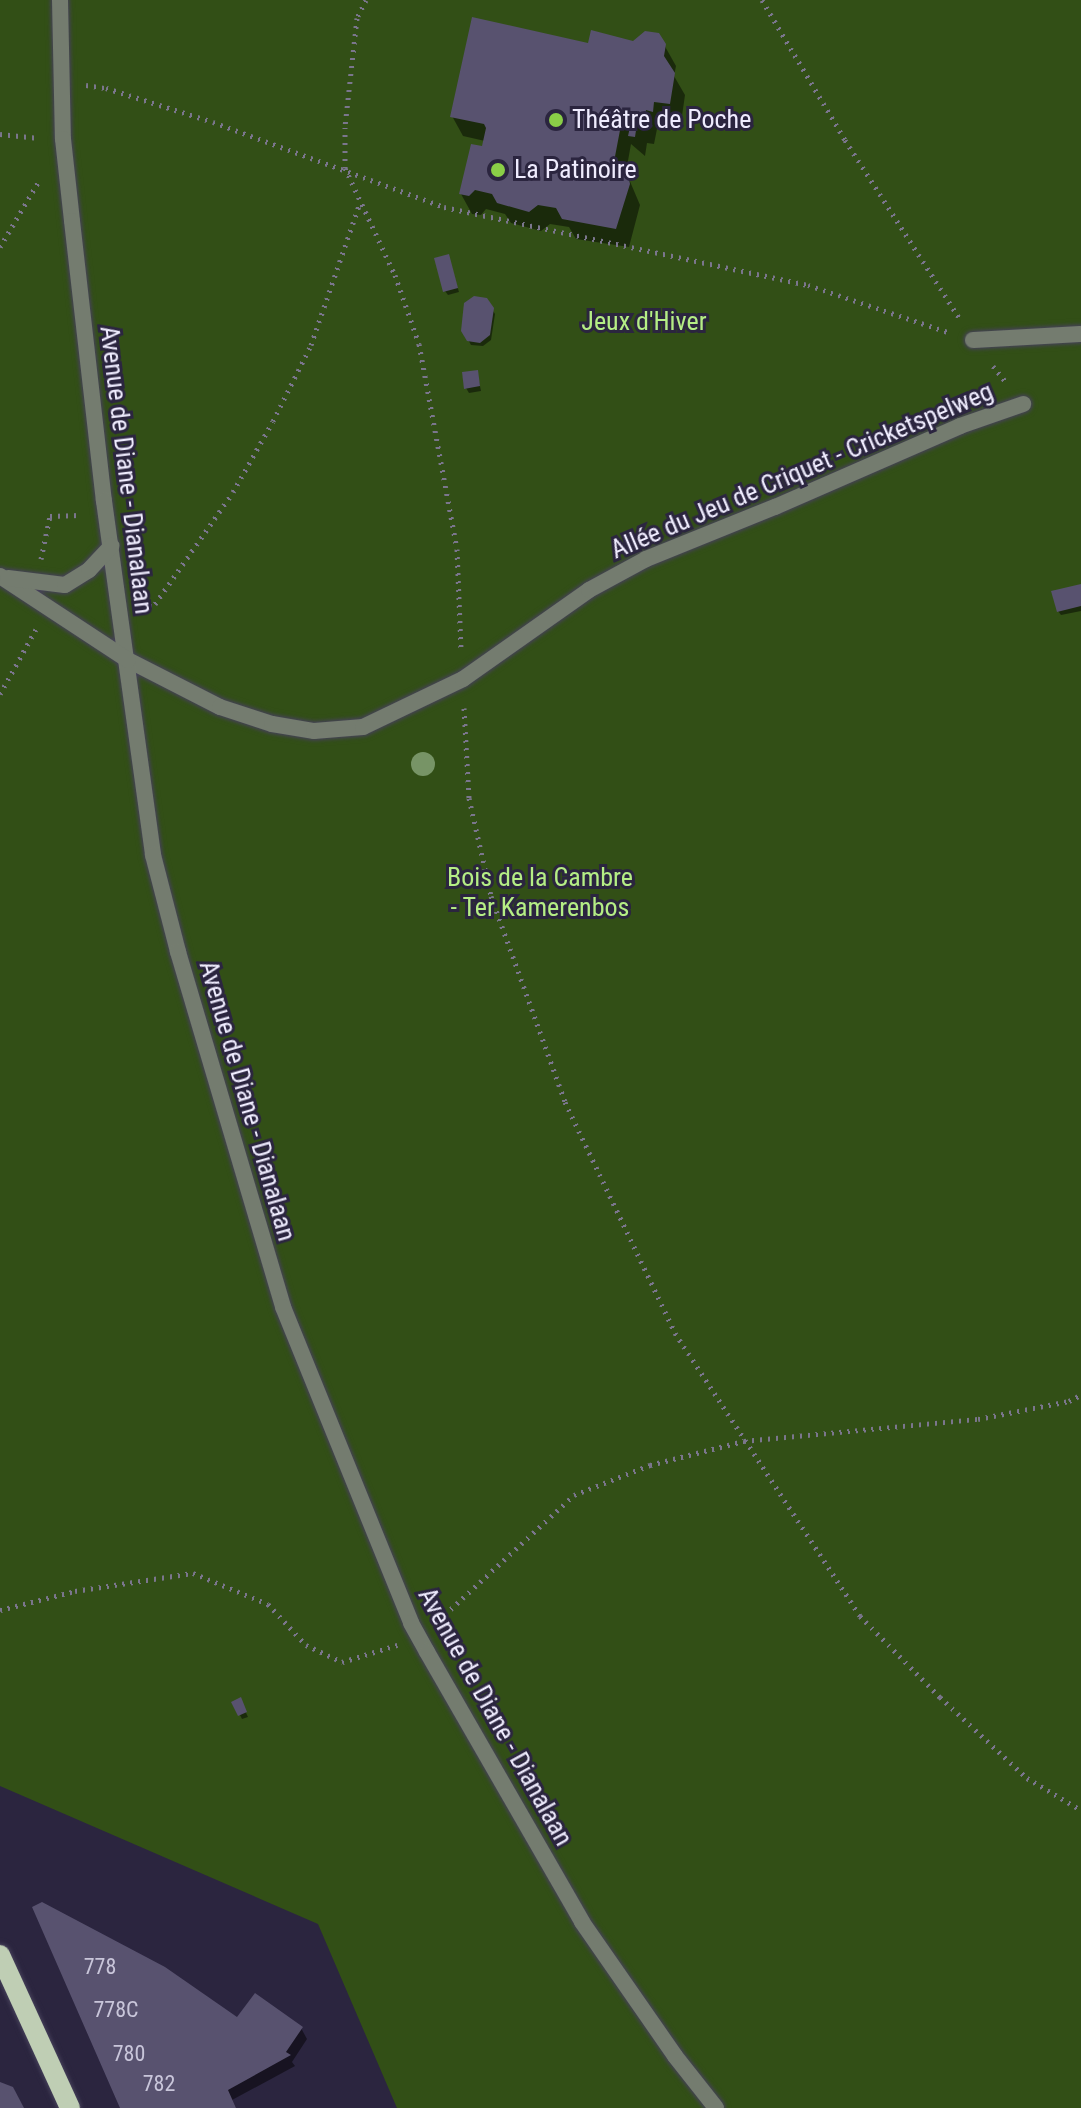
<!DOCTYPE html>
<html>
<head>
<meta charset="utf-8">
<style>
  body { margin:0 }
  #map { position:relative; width:1081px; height:2108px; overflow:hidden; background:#2b253f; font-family:"Roboto Condensed",sans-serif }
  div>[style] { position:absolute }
  .green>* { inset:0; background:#324f16 }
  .shadow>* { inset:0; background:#0007 }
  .building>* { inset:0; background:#58526f }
  .path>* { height:5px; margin-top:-2.5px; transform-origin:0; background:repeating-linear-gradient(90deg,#7b768d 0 2px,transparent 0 8px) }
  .roads { filter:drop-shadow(0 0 2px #46415a) drop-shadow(0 0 2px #46415a) }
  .service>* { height:16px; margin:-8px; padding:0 8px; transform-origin:8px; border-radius:8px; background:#747c6f }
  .tertiary>* { height:16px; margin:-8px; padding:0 8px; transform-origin:8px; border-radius:8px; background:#747c6f }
  .primary>* { height:20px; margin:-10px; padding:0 10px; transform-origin:10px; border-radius:10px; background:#bfceb4 }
  .trees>* { width:24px; height:24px; margin:-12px; border-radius:50%; background:#779466 }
  .dots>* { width:22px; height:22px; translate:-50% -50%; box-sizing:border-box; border:4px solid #2b253f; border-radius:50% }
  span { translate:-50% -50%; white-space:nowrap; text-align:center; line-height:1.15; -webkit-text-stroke:6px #2b253f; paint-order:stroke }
  .number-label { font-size:22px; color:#c9c6da }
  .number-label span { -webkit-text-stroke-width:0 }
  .poi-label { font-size:26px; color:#efecfe }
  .left { translate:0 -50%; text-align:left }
  .park-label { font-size:26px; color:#b5ee85 }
  .street-label { font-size:26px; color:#efecfe }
</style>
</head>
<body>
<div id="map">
  <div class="green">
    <div style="clip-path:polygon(0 0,1081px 0,1081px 2108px,397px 2108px,318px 1924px,0 1786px)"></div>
  </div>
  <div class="shadow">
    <div style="clip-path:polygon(658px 34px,676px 66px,674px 76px,685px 95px,681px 123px,665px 121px,663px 131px,657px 129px,654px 144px,647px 143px,645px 156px,631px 144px,626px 172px,640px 205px,629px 247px,576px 239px,569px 227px,550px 224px,541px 231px,511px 223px,505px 214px,486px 209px,481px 215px,472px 214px,461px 194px,485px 141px,463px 136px,452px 116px,590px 46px,634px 43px)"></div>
    <div style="clip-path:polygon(448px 257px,459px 292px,448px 295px,445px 291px)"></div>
    <div style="clip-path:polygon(486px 300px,495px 314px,491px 340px,483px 346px,471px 345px,463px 330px)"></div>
    <div style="clip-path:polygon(477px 372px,481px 391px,469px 393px,466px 388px)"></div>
    <div style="clip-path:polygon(1081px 586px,1081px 611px,1061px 615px,1058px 611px)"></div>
    <div style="clip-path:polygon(240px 1700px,248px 1717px,242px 1719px,234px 1703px)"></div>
    <div style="clip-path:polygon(237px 2020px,301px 2028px,307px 2039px,292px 2062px,295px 2066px,232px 2100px,236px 2108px,123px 2108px)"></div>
  </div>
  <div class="building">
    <div style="clip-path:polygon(472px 17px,588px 43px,591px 30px,633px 41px,645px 31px,659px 33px,666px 44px,664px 56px,675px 73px,670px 104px,654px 102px,653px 112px,646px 110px,644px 124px,637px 124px,635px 137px,628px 136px,630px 127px,621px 125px,613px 167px,627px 169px,630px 184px,616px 229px,562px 219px,556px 208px,538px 205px,529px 212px,497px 203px,492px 194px,475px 190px,469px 196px,459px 194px,471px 144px,482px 146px,486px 128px,484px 124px,450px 117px)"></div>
    <div style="clip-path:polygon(449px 254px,458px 288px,443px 292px,434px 258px)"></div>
    <div style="clip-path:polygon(474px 296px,487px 298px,494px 308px,490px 335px,480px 343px,467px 341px,461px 331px,464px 303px)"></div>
    <div style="clip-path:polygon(478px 370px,480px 386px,464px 389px,462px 372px)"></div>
    <div style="clip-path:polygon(1081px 584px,1081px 606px,1057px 612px,1051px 591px)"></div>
    <div style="clip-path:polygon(241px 1697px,247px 1712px,238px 1716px,231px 1702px)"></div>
    <div style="clip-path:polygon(42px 1902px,165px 1967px,237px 2017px,255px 1993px,303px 2027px,286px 2052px,291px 2055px,228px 2090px,236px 2108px,120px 2108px,32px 1907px)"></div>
    <div style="clip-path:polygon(0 2082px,13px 2087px,24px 2108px,0 2108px)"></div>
  </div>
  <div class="path">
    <div style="left:366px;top:0;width:20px;rotate:117deg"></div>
    <div style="left:357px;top:18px;width:110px;rotate:96.3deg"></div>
    <div style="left:345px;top:127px;width:41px;rotate:90deg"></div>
    <div style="left:345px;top:168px;width:118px;rotate:65deg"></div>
    <div style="left:395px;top:275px;width:73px;rotate:70.8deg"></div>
    <div style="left:419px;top:344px;width:208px;rotate:79.5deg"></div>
    <div style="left:457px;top:549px;width:101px;rotate:87.7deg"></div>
    <div style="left:762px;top:0;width:163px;rotate:59.3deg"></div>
    <div style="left:845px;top:140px;width:213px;rotate:57.3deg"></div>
    <div style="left:86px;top:85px;width:20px;rotate:9deg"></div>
    <div style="left:106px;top:88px;width:112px;rotate:17.6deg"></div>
    <div style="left:213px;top:122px;width:246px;rotate:20.2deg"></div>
    <div style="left:444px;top:207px;width:372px;rotate:12.1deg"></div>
    <div style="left:808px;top:285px;width:151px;rotate:18.6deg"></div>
    <div style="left:0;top:134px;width:39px;rotate:6deg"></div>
    <div style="left:0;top:247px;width:79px;rotate:-59.5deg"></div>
    <div style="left:993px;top:366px;width:22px;rotate:51deg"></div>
    <div style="left:41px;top:559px;width:44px;rotate:-78.2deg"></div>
    <div style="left:50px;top:516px;width:30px;rotate:-2deg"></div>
    <div style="left:142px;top:607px;width:13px;rotate:-13deg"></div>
    <div style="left:155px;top:604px;width:136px;rotate:-55.1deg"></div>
    <div style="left:233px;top:492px;width:81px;rotate:-60.6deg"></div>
    <div style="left:273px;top:421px;width:85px;rotate:-63.4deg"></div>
    <div style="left:311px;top:345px;width:150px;rotate:-71deg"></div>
    <div style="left:0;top:694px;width:74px;rotate:-61deg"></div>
    <div style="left:464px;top:708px;width:90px;rotate:86.8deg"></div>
    <div style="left:469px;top:798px;width:100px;rotate:77.3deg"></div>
    <div style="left:491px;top:896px;width:219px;rotate:70.2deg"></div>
    <div style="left:565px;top:1102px;width:256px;rotate:64.5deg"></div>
    <div style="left:675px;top:1333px;width:338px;rotate:56.8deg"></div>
    <div style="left:860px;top:1616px;width:114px;rotate:45.4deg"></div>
    <div style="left:940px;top:1697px;width:119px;rotate:43deg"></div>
    <div style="left:1027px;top:1778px;width:63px;rotate:30.7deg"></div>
    <div style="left:0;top:1610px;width:77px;rotate:-14.2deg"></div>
    <div style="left:75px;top:1591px;width:119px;rotate:-8.7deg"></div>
    <div style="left:193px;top:1573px;width:81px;rotate:22.5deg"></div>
    <div style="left:268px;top:1604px;width:56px;rotate:47.2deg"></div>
    <div style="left:306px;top:1645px;width:40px;rotate:25deg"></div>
    <div style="left:342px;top:1662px;width:58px;rotate:-17.2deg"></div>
    <div style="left:439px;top:1620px;width:184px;rotate:-42.8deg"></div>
    <div style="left:574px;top:1495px;width:82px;rotate:-21.5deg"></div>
    <div style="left:650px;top:1465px;width:97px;rotate:-14.3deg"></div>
    <div style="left:744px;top:1441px;width:235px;rotate:-5.4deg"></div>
    <div style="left:978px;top:1419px;width:93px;rotate:-11.2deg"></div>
    <div style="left:1069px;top:1401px;width:13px;rotate:-27deg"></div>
  </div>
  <div class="roads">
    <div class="service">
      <div style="left:973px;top:340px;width:108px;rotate:-3.2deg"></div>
      <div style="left:128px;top:660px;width:103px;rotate:27.1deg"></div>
      <div style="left:220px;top:707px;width:55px;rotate:18.1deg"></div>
      <div style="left:272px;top:724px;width:43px;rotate:9.5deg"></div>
      <div style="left:314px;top:731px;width:49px;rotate:-4.7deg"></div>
      <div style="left:363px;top:727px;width:111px;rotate:-25.6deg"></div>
      <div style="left:463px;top:679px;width:154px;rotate:-35.2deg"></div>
      <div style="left:589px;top:590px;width:65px;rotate:-28.5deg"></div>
      <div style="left:646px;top:559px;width:139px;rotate:-22deg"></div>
      <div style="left:775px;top:507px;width:202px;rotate:-23.6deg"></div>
      <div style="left:960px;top:426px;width:67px;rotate:-19.2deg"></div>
    </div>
    <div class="tertiary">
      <div style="left:60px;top:0;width:139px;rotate:88.8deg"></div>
      <div style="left:63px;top:139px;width:82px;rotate:83.7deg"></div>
      <div style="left:72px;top:221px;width:282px;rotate:83.5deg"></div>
      <div style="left:104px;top:501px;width:357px;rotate:82.1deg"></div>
      <div style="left:153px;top:855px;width:100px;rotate:75.5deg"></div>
      <div style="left:178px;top:952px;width:370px;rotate:73.5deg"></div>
      <div style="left:283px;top:1307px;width:341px;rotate:67.9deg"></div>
      <div style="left:411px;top:1623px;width:33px;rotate:61deg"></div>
      <div style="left:427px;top:1652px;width:311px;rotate:60.1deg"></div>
      <div style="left:582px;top:1922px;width:163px;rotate:55.2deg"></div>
      <div style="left:675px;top:2056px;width:66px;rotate:51.7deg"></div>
      <div style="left:0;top:576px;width:153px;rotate:33.3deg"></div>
      <div style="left:8px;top:578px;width:57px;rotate:7deg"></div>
      <div style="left:65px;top:585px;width:28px;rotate:-32deg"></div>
      <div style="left:89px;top:570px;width:33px;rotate:-47deg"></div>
    </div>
    <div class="primary">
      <div style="left:0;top:1955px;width:168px;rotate:65.4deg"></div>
    </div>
  </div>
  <div class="trees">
    <div style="left:423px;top:764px"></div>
  </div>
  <div class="dots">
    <div style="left:556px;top:120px;background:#8ace47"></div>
    <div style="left:498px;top:170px;background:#8ace47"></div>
  </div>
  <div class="number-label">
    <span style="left:100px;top:1967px">778</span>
    <span style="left:116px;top:2010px">778C</span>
    <span style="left:129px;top:2054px">780</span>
    <span style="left:159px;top:2084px">782</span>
  </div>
  <div class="poi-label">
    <span class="left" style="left:572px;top:120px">Théâtre de Poche</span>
    <span class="left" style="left:514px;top:170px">La Patinoire</span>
  </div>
  <div class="park-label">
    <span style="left:644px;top:322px">Jeux d'Hiver</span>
    <span style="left:540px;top:893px">Bois de la Cambre<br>- Ter Kamerenbos</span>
  </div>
  <div class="street-label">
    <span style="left:126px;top:470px;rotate:83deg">Avenue de Diane - Dianalaan</span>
    <span style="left:802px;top:471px;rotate:-23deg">Allée du Jeu de Criquet - Cricketspelweg</span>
    <span style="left:247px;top:1101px;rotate:74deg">Avenue de Diane - Dianalaan</span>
    <span style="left:495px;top:1717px;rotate:61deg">Avenue de Diane - Dianalaan</span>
  </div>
</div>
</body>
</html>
